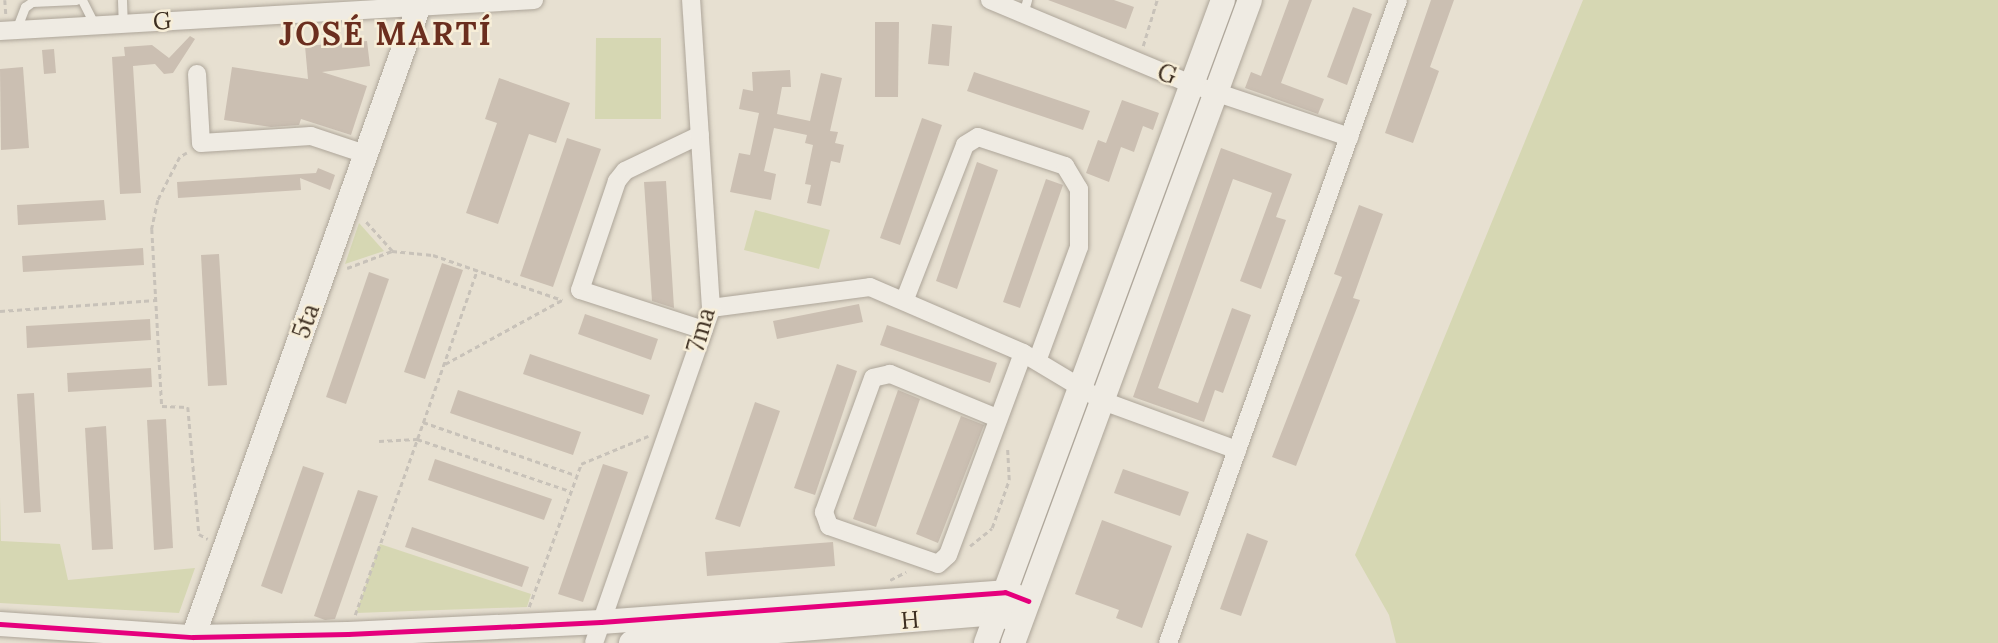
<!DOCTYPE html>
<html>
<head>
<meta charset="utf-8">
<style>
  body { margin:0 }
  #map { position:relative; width:1998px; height:643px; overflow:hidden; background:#e7e0d1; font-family:Lora,serif }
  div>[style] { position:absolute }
  .green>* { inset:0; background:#d6d7b3 }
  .building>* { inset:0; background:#cbbfb2 }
  .path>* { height:2.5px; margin-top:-1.25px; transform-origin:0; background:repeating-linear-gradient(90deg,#c8c2b9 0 5px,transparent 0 8.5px) }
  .roads { filter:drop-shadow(0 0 2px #ada599) drop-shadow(0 0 2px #ada599) }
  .lane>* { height:9px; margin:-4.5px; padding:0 4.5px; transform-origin:4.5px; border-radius:4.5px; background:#efebe3 }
  .street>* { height:18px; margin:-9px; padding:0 9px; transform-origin:9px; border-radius:9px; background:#efebe3 }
  .secondary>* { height:24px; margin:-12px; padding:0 12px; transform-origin:12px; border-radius:12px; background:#efebe3 }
  .bus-1>* { height:5px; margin:-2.5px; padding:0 2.5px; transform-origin:2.5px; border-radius:2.5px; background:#e5007d }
  span { translate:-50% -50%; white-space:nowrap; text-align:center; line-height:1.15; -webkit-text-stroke:5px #f7eed8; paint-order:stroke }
  .street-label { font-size:24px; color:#3d2e20 }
  .district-label { font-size:32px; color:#6b2e1e; font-weight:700; letter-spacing:2px }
</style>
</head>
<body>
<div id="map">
  <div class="green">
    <div style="clip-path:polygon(1583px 0,1998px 0,1998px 643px,1396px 643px,1389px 615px,1355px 555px)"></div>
    <div style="clip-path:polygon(596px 38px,661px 38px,661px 119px,595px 119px)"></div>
    <div style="clip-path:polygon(755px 210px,830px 230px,819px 269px,744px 250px)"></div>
    <div style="clip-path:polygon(359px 223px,384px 251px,345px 264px)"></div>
    <div style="clip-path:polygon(0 496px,1px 541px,60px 544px,68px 580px,195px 568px,179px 613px,0 603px)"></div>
    <div style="clip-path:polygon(380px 544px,531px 594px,527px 607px,356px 613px)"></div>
  </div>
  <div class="building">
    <div style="clip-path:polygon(1048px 0,1114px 0,1134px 7px,1126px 29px)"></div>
    <div style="clip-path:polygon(1289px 0,1312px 0,1281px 83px,1324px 99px,1318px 114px,1245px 88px,1251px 72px,1261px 76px)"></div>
    <div style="clip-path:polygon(1431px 0,1454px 0,1430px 67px,1439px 71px,1413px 143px,1385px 133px)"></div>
    <div style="clip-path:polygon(1353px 7px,1372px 14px,1347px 85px,1327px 77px)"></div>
    <div style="clip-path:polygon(875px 22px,899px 22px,898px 97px,875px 97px)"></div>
    <div style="clip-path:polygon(932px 24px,952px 26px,949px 66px,928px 64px)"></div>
    <div style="clip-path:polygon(190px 36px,195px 39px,173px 73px,164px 74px,155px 64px,133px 66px,141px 193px,120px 194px,112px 57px,125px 56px,124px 47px,152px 45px,169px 58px)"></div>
    <div style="clip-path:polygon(367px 41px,370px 66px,322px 72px,367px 86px,351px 135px,301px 119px,299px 125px,271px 127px,224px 120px,232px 67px,308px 79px,305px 46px)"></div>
    <div style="clip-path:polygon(54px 49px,56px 73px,44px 74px,42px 50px)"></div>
    <div style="clip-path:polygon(23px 67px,29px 148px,1px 150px,0 69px)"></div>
    <div style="clip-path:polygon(790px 70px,791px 87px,782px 87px,777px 114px,810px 121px,821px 73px,842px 78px,830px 131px,838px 132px,835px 143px,844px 145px,840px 163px,831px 161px,821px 206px,807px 203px,811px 185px,805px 184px,813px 145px,805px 143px,807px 135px,774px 128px,764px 171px,776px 174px,771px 200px,730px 192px,739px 153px,750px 155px,759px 113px,739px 109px,743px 89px,753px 91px,752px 72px)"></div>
    <div style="clip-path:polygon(974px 72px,1090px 111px,1083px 130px,967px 91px)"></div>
    <div style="clip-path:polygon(499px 78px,570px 103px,556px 143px,529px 134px,498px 224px,466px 213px,497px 123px,485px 119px)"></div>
    <div style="clip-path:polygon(1122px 100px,1159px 113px,1153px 130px,1143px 126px,1134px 152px,1121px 147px,1109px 182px,1086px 173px,1098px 140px,1106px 143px)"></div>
    <div style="clip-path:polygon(922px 118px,942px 125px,900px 245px,880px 238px)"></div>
    <div style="clip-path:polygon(567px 138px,601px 149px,553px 287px,520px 276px)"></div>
    <div style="clip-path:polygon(1221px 148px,1292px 174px,1276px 217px,1286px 220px,1261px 289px,1240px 281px,1272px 193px,1233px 179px,1191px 297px,1158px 388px,1198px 403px,1232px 308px,1251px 315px,1223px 393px,1215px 390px,1204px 422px,1133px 397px)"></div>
    <div style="clip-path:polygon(977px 162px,998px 170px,957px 289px,936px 281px)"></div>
    <div style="clip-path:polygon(318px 168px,335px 175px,330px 190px,300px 178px,301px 190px,178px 198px,177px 182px,316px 173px)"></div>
    <div style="clip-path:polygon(1046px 179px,1063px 185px,1020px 308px,1003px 302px)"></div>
    <div style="clip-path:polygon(666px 181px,674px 308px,652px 301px,644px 182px)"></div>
    <div style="clip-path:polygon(104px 200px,106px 220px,18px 225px,17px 205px)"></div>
    <div style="clip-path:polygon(1359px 205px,1383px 214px,1353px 298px,1360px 300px,1296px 466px,1272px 457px,1342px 277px,1334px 274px)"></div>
    <div style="clip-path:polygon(143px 248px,144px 265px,23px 272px,22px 256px)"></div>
    <div style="clip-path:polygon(219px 254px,227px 385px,208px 386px,201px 255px)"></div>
    <div style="clip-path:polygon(442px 263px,463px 270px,425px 379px,404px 372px)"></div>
    <div style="clip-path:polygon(369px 272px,389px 279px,346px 404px,326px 397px)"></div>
    <div style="clip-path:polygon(859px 304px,863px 322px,777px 339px,773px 321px)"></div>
    <div style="clip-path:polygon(585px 314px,658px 339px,651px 360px,578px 334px)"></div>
    <div style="clip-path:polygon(150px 319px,151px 340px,27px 348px,26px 326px)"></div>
    <div style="clip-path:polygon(887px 325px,997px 363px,990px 383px,880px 345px)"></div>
    <div style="clip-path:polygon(530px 354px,650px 395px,643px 415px,523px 374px)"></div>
    <div style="clip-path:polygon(837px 364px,857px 371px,815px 495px,794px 488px)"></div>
    <div style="clip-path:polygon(151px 368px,152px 387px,68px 392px,67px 373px)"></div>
    <div style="clip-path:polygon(458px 390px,581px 432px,573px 455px,450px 413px)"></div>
    <div style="clip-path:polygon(898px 390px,920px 399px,876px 527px,853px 519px)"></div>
    <div style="clip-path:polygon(34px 393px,41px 512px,24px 513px,17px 394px)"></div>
    <div style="clip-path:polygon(755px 402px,780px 411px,740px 527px,715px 519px)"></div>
    <div style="clip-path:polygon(961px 416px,984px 425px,938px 543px,916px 534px)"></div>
    <div style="clip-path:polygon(166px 419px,173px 548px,154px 550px,147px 420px)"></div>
    <div style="clip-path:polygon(106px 426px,113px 549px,92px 550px,85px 428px)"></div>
    <div style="clip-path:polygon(435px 459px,552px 499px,544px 520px,428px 480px)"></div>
    <div style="clip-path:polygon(603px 464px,628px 472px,583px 602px,558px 594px)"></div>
    <div style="clip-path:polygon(303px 466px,324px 473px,282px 594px,261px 586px)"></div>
    <div style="clip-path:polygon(1123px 469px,1189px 492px,1180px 516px,1114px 493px)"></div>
    <div style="clip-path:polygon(358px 490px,378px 496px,335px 619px,325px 620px,314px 616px)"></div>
    <div style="clip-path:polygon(1102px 520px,1172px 546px,1142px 628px,1116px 618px,1119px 610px,1075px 594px)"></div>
    <div style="clip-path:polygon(412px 527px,529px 567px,522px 587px,405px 547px)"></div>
    <div style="clip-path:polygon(1247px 533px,1268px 541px,1241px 616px,1220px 609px)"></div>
    <div style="clip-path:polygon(833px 542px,835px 566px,707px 576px,705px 552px)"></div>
  </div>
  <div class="path">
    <div style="left:5px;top:0;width:14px;rotate:86deg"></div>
    <div style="left:1143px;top:46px;width:48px;rotate:-73.1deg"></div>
    <div style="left:187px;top:153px;width:8px;rotate:150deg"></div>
    <div style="left:180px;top:157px;width:48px;rotate:117.1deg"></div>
    <div style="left:158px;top:200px;width:30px;rotate:102deg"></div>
    <div style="left:152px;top:229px;width:177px;rotate:86.8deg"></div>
    <div style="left:162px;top:406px;width:26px;rotate:2deg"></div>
    <div style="left:188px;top:407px;width:127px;rotate:85deg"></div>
    <div style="left:199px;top:534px;width:10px;rotate:29deg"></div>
    <div style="left:392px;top:251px;width:41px;rotate:5.6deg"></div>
    <div style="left:433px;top:255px;width:137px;rotate:19.2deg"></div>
    <div style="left:347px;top:268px;width:48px;rotate:-20.7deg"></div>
    <div style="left:392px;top:251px;width:40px;rotate:-132deg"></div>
    <div style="left:0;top:311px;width:156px;rotate:-4deg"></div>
    <div style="left:445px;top:364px;width:133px;rotate:-28.7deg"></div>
    <div style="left:423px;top:422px;width:161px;rotate:19.2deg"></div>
    <div style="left:379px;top:441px;width:38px;rotate:-3deg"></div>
    <div style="left:417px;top:439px;width:162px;rotate:18.8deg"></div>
    <div style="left:970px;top:546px;width:28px;rotate:-39deg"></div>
    <div style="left:992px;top:528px;width:51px;rotate:-70.5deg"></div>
    <div style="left:1009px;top:480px;width:33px;rotate:-93deg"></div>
    <div style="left:890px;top:580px;width:18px;rotate:-27deg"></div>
    <div style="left:529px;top:607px;width:152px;rotate:-70deg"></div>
    <div style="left:581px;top:464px;width:73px;rotate:-22.7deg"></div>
    <div style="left:355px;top:615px;width:366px;rotate:-70.5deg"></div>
  </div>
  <div class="roads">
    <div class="lane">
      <div style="left:82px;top:0;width:28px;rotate:63deg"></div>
      <div style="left:122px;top:0;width:24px;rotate:88deg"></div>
      <div style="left:1023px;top:14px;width:15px;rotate:-74deg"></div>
      <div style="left:16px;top:30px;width:25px;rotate:-69deg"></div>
      <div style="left:25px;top:7px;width:9px;rotate:-36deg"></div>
      <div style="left:32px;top:2px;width:44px;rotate:-2.6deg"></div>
    </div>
    <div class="street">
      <div style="left:990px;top:0;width:218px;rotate:22.7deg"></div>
      <div style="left:1191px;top:84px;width:167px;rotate:18.5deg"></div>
      <div style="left:0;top:31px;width:535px;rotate:-3.32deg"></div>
      <div style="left:197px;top:74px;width:69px;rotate:86.7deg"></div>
      <div style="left:201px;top:143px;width:110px;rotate:-3.6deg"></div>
      <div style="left:311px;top:136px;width:57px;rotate:18.4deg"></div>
      <div style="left:700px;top:135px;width:83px;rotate:154.4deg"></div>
      <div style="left:625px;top:171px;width:13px;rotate:129deg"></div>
      <div style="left:617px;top:181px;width:115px;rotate:108.7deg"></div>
      <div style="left:580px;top:290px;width:130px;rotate:17.9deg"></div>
      <div style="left:905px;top:299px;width:165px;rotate:-68.7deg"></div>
      <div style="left:965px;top:145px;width:15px;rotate:-32deg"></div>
      <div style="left:978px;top:137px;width:92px;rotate:18.4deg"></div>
      <div style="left:1065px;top:166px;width:27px;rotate:59deg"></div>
      <div style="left:1079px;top:189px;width:58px;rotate:90deg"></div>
      <div style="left:1079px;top:247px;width:121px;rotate:110.2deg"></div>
      <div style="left:711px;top:308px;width:160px;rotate:-7.5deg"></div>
      <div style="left:870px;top:287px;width:167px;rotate:23.3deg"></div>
      <div style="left:1023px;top:353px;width:93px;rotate:31deg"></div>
      <div style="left:1103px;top:401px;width:143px;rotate:20.1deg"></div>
      <div style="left:997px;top:418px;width:116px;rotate:-157.6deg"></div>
      <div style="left:890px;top:374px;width:17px;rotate:167deg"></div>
      <div style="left:873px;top:378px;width:143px;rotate:110.1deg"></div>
      <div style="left:824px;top:512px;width:15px;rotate:70deg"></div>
      <div style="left:829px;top:526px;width:115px;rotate:19.2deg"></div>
      <div style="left:938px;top:564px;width:13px;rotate:-42deg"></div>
      <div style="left:948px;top:555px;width:215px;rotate:-69.6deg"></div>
      <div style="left:594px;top:643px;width:355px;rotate:-70.7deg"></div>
      <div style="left:711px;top:308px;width:309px;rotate:-93.7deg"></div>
      <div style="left:1168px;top:643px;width:683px;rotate:-70.32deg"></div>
    </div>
    <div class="secondary">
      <div style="left:0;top:624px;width:193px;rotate:3.9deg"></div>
      <div style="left:193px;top:637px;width:155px;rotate:-1.1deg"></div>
      <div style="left:348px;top:634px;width:253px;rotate:-2.7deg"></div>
      <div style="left:601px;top:622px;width:405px;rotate:-4.2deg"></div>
      <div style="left:1005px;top:592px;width:25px;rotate:21deg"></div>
      <div style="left:191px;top:643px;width:683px;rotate:-70.32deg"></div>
      <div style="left:631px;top:643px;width:367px;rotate:-4.7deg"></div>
      <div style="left:997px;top:613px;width:14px;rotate:21deg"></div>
      <div style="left:986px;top:643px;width:685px;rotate:-69.77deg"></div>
      <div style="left:1013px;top:643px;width:685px;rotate:-69.77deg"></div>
    </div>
  </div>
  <div class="bus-1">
    <div style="left:0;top:624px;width:193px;rotate:3.9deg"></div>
    <div style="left:193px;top:637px;width:155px;rotate:-1.1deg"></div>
    <div style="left:348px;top:634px;width:253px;rotate:-2.7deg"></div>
    <div style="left:601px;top:622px;width:405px;rotate:-4.2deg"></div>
    <div style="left:1005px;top:592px;width:25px;rotate:21deg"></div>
  </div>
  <div class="street-label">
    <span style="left:162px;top:21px;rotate:-4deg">G</span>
    <span style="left:1167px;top:74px;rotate:22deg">G</span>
    <span style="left:306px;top:321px;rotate:-70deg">5ta</span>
    <span style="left:701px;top:330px;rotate:-74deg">7ma</span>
    <span style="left:910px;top:620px;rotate:-5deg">H</span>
  </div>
  <div class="district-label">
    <span style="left:386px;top:34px">JOSÉ MARTÍ</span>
  </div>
</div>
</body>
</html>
